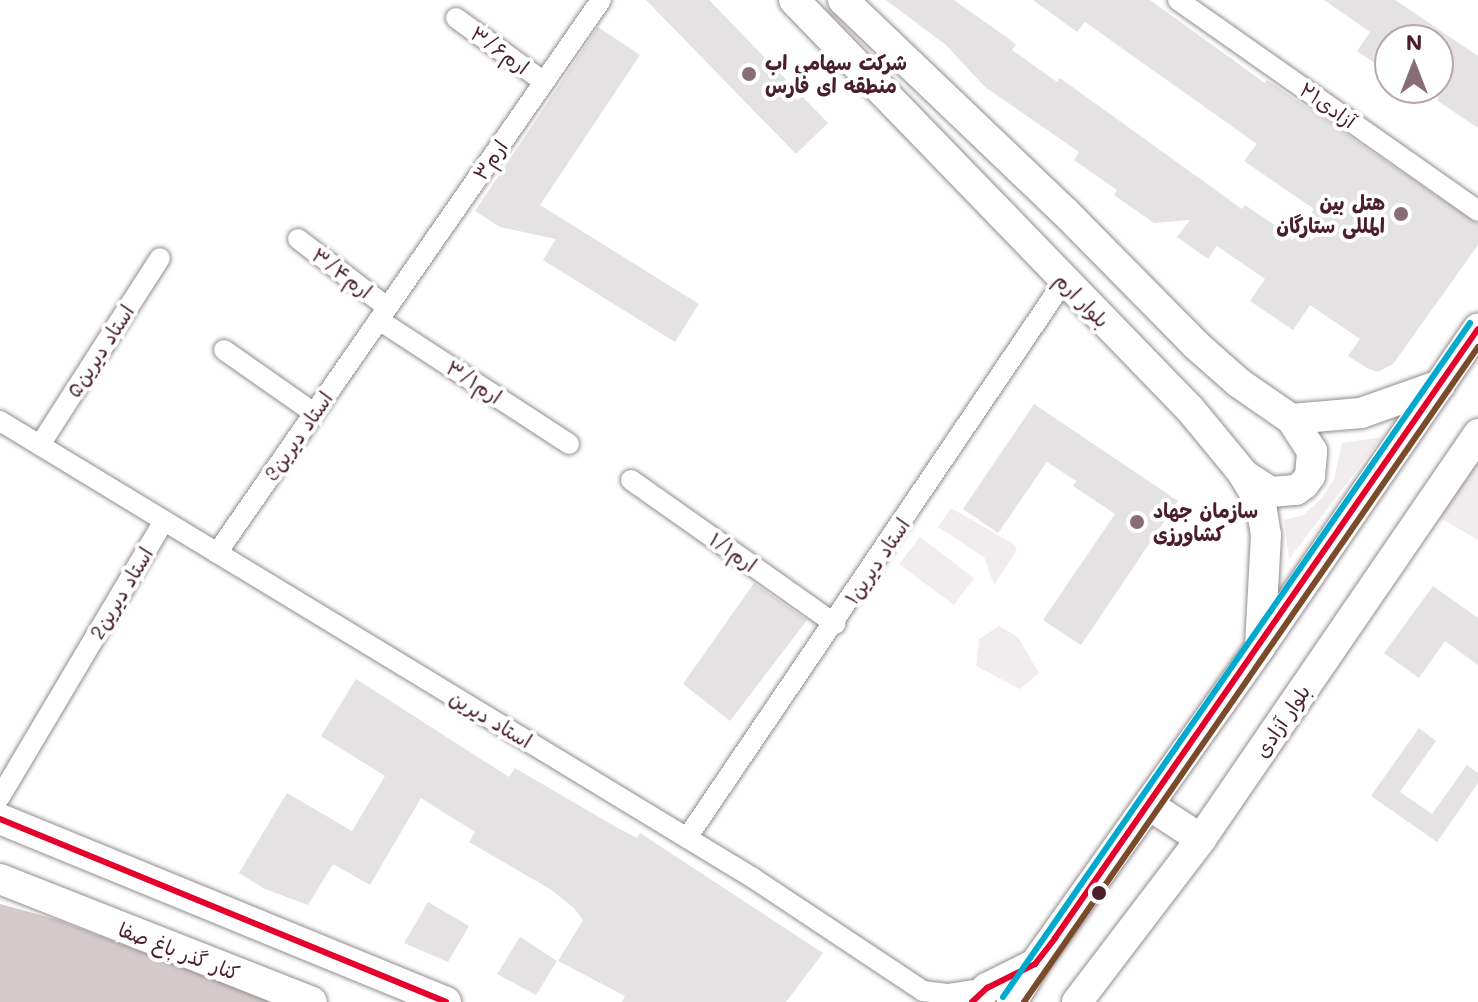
<!DOCTYPE html>
<html>
<head>
<meta charset="utf-8">
<style>
  body { margin:0 }
  #map { position:relative; width:1478px; height:1002px; overflow:hidden; background:#fff; font-family:Mali,"Playpen Sans Arabic",sans-serif }
  div>[style] { position:absolute }
  .built>* { inset:0; background:#f1edee }
  .water>* { inset:0; background:#d4cacc }
  .building>* { inset:0; background:#e4e2e3 }
  .roads { filter:drop-shadow(0 0 2px #948c8e) drop-shadow(0 0 2px #948c8e) }
  .minor>* { height:20px; margin:-10px; padding:0 10px; transform-origin:10px; border-radius:10px; background:#fff }
  .secondary>* { height:30px; margin:-15px; padding:0 15px; transform-origin:15px; border-radius:15px; background:#fff }
  .bus-1>* { height:6px; margin:-3px; padding:0 3px; transform-origin:3px; border-radius:3px; background:#e4002b }
  .bus-2>* { height:6px; margin:-3px; padding:0 3px; transform-origin:3px; border-radius:3px; background:#7a4b2a }
  .bus-3>* { height:6px; margin:-3px; padding:0 3px; transform-origin:3px; border-radius:3px; background:#00a9ce }
  .dots>* { width:22px; height:22px; translate:-50% -50%; box-sizing:border-box; border:4px solid #fff; border-radius:50% }
  span { translate:-50% -50%; white-space:nowrap; text-align:center; line-height:1.15; -webkit-text-stroke:8px #fff; paint-order:stroke }
  .street-label { font-size:20px; color:#4a1f2b }
  .poi-label { font-size:20px; color:#4a1f2b; font-weight:700 }
  .left { translate:0 -50%; text-align:left }
  .right { translate:-100% -50%; text-align:right }
  .north { position:absolute; left:1374px; top:24px; width:80px; height:80px; box-sizing:border-box; background:#fff; border:2px solid #b7a5aa; border-radius:50%; rotate:0deg; font-size:22px; font-weight:700; line-height:32px; text-align:center; color:#4a1f2b }
  .north::after { content:''; display:block; margin:auto; width:28px; height:36px; background:#896d75; clip-path:polygon(50% 0,100% 100%,50% 72%,0 100%) }
</style>
</head>
<body>
<div id="map">
  <div class="built">
    <div style="clip-path:polygon(1382px 437px,1289px 559px,1284px 520px,1303px 515px,1321px 499px,1334px 479px,1342px 443px)"></div>
    <div style="clip-path:polygon(1478px 442px,1478px 540px,1433px 514px)"></div>
    <div style="clip-path:polygon(951px 508px,1012px 543px,1017px 550px,994px 585px,984px 557px,938px 527px)"></div>
    <div style="clip-path:polygon(920px 537px,974px 578px,954px 605px,899px 564px)"></div>
    <div style="clip-path:polygon(999px 626px,1018px 637px,1039px 673px,1020px 689px,976px 666px,979px 639px)"></div>
  </div>
  <div class="water">
    <div style="clip-path:polygon(0 904px,55px 919px,274px 1002px,0 1002px)"></div>
  </div>
  <div class="building">
    <div style="clip-path:polygon(646px 0,709px 0,828px 123px,796px 154px)"></div>
    <div style="clip-path:polygon(886px 0,954px 0,1016px 44px,1012px 50px,1057px 82px,1060px 78px,1242px 209px,1245px 205px,1294px 238px,1314px 209px,1244px 161px,1257px 144px,1085px 22px,1077px 32px,1033px 0,1150px 0,1265px 83px,1267px 80px,1478px 224px,1478px 245px,1393px 364px,1378px 372px,1367px 368px,1348px 356px,1360px 339px,1310px 305px,1293px 330px,1250px 301px,1265px 279px,1217px 246px,1208px 259px,1177px 237px,1190px 220px,1154px 223px,1114px 195px,1117px 190px,1074px 160px,1079px 152px,985px 87px,946px 45px)"></div>
    <div style="clip-path:polygon(1324px 0,1395px 0,1478px 56px,1478px 128px,1438px 101px,1438px 40px,1390px 40px,1390px 73px,1357px 51px,1370px 32px)"></div>
    <div style="clip-path:polygon(598px 27px,640px 55px,540px 205px,699px 304px,675px 342px,543px 260px,556px 239px,500px 227px,475px 211px)"></div>
    <div style="clip-path:polygon(1034px 404px,1178px 501px,1081px 645px,1043px 620px,1115px 514px,1073px 486px,1076px 481px,1047px 462px,998px 533px,963px 509px)"></div>
    <div style="clip-path:polygon(754px 583px,807px 620px,730px 721px,683px 684px)"></div>
    <div style="clip-path:polygon(1433px 586px,1478px 618px,1478px 665px,1445px 641px,1419px 678px,1384px 653px)"></div>
    <div style="clip-path:polygon(356px 679px,509px 777px,515px 768px,616px 827px,637px 838px,640px 833px,823px 953px,786px 1002px,622px 1002px,625px 996px,558px 961px,583px 920px,574px 908px,550px 889px,469px 842px,475px 832px,421px 798px,370px 885px,333px 864px,308px 905px,265px 889px,239px 873px,287px 793px,352px 831px,385px 776px,321px 736px)"></div>
    <div style="clip-path:polygon(1419px 728px,1436px 741px,1400px 792px,1432px 814px,1467px 765px,1478px 773px,1478px 783px,1437px 842px,1371px 796px)"></div>
    <div style="clip-path:polygon(428px 902px,469px 926px,448px 962px,404px 943px)"></div>
    <div style="clip-path:polygon(520px 937px,557px 961px,536px 995px,497px 974px)"></div>
  </div>
  <div class="roads">
    <div class="minor">
      <div style="left:1178px;top:0;width:367px;rotate:35.1deg"></div>
      <div style="left:456px;top:18px;width:109px;rotate:36deg"></div>
      <div style="left:298px;top:239px;width:112px;rotate:37.4deg"></div>
      <div style="left:379px;top:320px;width:227px;rotate:33.1deg"></div>
      <div style="left:224px;top:350px;width:110px;rotate:35deg"></div>
      <div style="left:0;top:421px;width:881px;rotate:31.25deg"></div>
      <div style="left:753px;top:878px;width:204px;rotate:33.6deg"></div>
      <div style="left:923px;top:991px;width:26px;rotate:7deg"></div>
      <div style="left:949px;top:994px;width:38px;rotate:-9deg"></div>
      <div style="left:40px;top:445px;width:222px;rotate:-57.3deg"></div>
      <div style="left:631px;top:480px;width:250px;rotate:35.2deg"></div>
      <div style="left:217px;top:553px;width:673px;rotate:-55.22deg"></div>
      <div style="left:0;top:797px;width:321px;rotate:-59.3deg"></div>
      <div style="left:687px;top:838px;width:673px;rotate:-55.91deg"></div>
    </div>
    <div class="secondary">
      <div style="left:794px;top:0;width:569px;rotate:45.93deg"></div>
      <div style="left:1190px;top:409px;width:82px;rotate:50.5deg"></div>
      <div style="left:1242px;top:472px;width:37px;rotate:59deg"></div>
      <div style="left:1261px;top:504px;width:31px;rotate:81deg"></div>
      <div style="left:1266px;top:535px;width:112px;rotate:93.1deg"></div>
      <div style="left:843px;top:0;width:307px;rotate:43.7deg"></div>
      <div style="left:1065px;top:212px;width:187px;rotate:45.4deg"></div>
      <div style="left:1196px;top:345px;width:57px;rotate:41.5deg"></div>
      <div style="left:1239px;top:383px;width:63px;rotate:34.7deg"></div>
      <div style="left:1291px;top:419px;width:70px;rotate:-4.9deg"></div>
      <div style="left:1361px;top:413px;width:84px;rotate:-19.5deg"></div>
      <div style="left:1243px;top:474px;width:33px;rotate:33deg"></div>
      <div style="left:1271px;top:492px;width:25px;rotate:-5deg"></div>
      <div style="left:1296px;top:490px;width:10px;rotate:-37deg"></div>
      <div style="left:1304px;top:484px;width:10px;rotate:-53deg"></div>
      <div style="left:1310px;top:476px;width:25px;rotate:-85deg"></div>
      <div style="left:1312px;top:451px;width:38px;rotate:-123deg"></div>
      <div style="left:1149px;top:805px;width:62px;rotate:33.2deg"></div>
      <div style="left:0;top:819px;width:482px;rotate:22.3deg"></div>
      <div style="left:0;top:879px;width:335px;rotate:21.5deg"></div>
      <div style="left:972px;top:1002px;width:21px;rotate:-43deg"></div>
      <div style="left:987px;top:988px;width:54px;rotate:-26.6deg"></div>
      <div style="left:1012px;top:1002px;width:44px;rotate:-58.8deg"></div>
      <div style="left:1035px;top:964px;width:389px;rotate:-54.6deg"></div>
      <div style="left:1260px;top:647px;width:386px;rotate:-55.6deg"></div>
      <div style="left:1077px;top:1002px;width:205px;rotate:-52.7deg"></div>
      <div style="left:1201px;top:839px;width:491px;rotate:-55.6deg"></div>
    </div>
  </div>
  <div class="bus-1">
    <div style="left:0;top:819px;width:482px;rotate:22.3deg"></div>
    <div style="left:972px;top:1002px;width:21px;rotate:-43deg"></div>
    <div style="left:987px;top:988px;width:54px;rotate:-26.6deg"></div>
    <div style="left:1035px;top:964px;width:33px;rotate:-52deg"></div>
    <div style="left:1055px;top:938px;width:741px;rotate:-55.22deg"></div>
  </div>
  <div class="bus-2">
    <div style="left:1024px;top:1002px;width:797px;rotate:-55.27deg"></div>
  </div>
  <div class="bus-3">
    <div style="left:1003px;top:997px;width:820px;rotate:-55.28deg"></div>
  </div>
  <div class="dots">
    <div style="left:749px;top:74px;background:#896d75"></div>
    <div style="left:1401px;top:214px;background:#896d75"></div>
    <div style="left:1137px;top:522px;background:#896d75"></div>
    <div style="left:1099px;top:893px;background:#4a1f2b"></div>
  </div>
  <div class="street-label">
    <span style="left:500px;top:50px;rotate:36deg">۳/۶ارم</span>
    <span style="left:1328px;top:105px;rotate:35deg">آزادی۲۱</span>
    <span style="left:490px;top:160px;rotate:-55deg">ارم۳</span>
    <span style="left:342px;top:273px;rotate:37deg">۳/۴ارم</span>
    <span style="left:1082px;top:300px;rotate:45deg">بلوار ارم</span>
    <span style="left:100px;top:351px;rotate:-57deg">استاد دیرین۵</span>
    <span style="left:474px;top:382px;rotate:33deg">۳/۱ارم</span>
    <span style="left:298px;top:436px;rotate:-55deg">3استاد دیرین</span>
    <span style="left:733px;top:552px;rotate:35deg">۱/۱ارم</span>
    <span style="left:877px;top:561px;rotate:-56deg">استاد دیرین۱</span>
    <span style="left:121px;top:593px;rotate:-59deg">2استاد دیرین</span>
    <span style="left:491px;top:719px;rotate:31deg">استاد دیرین</span>
    <span style="left:1282px;top:721px;rotate:-56deg">بلوار آزادی</span>
    <span style="left:179px;top:951px;rotate:21deg">کنار گذر باغ صفا</span>
  </div>
  <div class="poi-label">
    <span class="left" style="left:765px;top:74px">شرکت سهامی اب<br>منطقه ای فارس</span>
    <span class="right" style="left:1385px;top:214px">هتل بین<br>المللی ستارگان</span>
    <span class="left" style="left:1153px;top:522px">سازمان جهاد<br>کشاورزی</span>
  </div>
  <div class="north">N</div>
</div>
</body>
</html>
